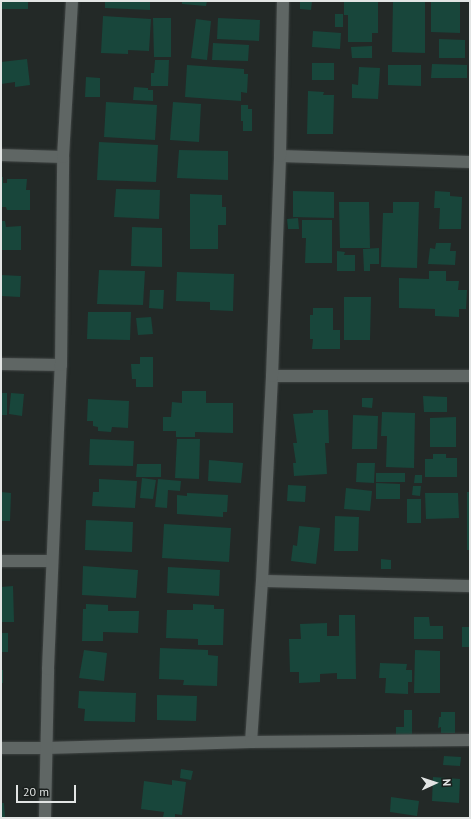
<!DOCTYPE html>
<html>
<head>
<meta charset="utf-8">
<style>
  body { margin:0 }
  #map { position:relative; width:471px; height:819px; overflow:hidden; background:#232927; font-family:"PT Sans",sans-serif }
  div>[style] { position:absolute }
  .building>* { inset:0; background:#18463b }
  .roads { filter:drop-shadow(0 0 1px #3f4443) drop-shadow(0 0 1px #3f4443) }
  .street>* { height:12px; margin:-6px; padding:0 6px; transform-origin:6px; border-radius:6px; background:#5f6664 }
  span { translate:-50% -50%; white-space:nowrap; text-align:center; line-height:1.15; -webkit-text-stroke:3px #1a1f1d; paint-order:stroke }
  .frame { position:absolute; inset:0; border:2px solid #e2e5e4; pointer-events:none }
  .north { position:absolute; left:415px; top:763px; width:40px; height:40px; -webkit-text-stroke:3px #1a1f1d; paint-order:stroke; rotate:87deg; font-size:11px; font-weight:700; line-height:16px; text-align:center; color:#e2e5e4 }
  .north::after { content:''; display:block; margin:auto; width:14px; height:18px; background:#e2e5e4; clip-path:polygon(50% 0,100% 100%,50% 72%,0 100%) }
  .scale { position:absolute; left:16px; top:785px; width:60px; height:18px; box-sizing:border-box; border:2px solid #e2e5e4; border-top:0; padding-left:5px; font-size:12px; line-height:14px; white-space:nowrap; color:#e2e5e4; -webkit-text-stroke:3px #1a1f1d; paint-order:stroke }
</style>
</head>
<body>
<div id="map">
  <div class="building">
    <div style="clip-path:polygon(1px 1px,28px 1px,28px 9px,1px 9px)"></div>
    <div style="clip-path:polygon(105px 1px,150px 1px,150px 10px,105px 8px)"></div>
    <div style="clip-path:polygon(182px 1px,207px 1px,206px 6px,182px 4px)"></div>
    <div style="clip-path:polygon(300px 1px,312px 1px,311px 10px,300px 9px)"></div>
    <div style="clip-path:polygon(344px 1px,378px 1px,378px 33px,372px 33px,372px 42px,348px 42px,348px 15px,344px 15px)"></div>
    <div style="clip-path:polygon(393px 1px,425px 1px,425px 53px,392px 52px)"></div>
    <div style="clip-path:polygon(431px 1px,460px 1px,460px 33px,431px 32px)"></div>
    <div style="clip-path:polygon(335px 14px,343px 14px,343px 27px,335px 27px)"></div>
    <div style="clip-path:polygon(103px 16px,151px 19px,149px 51px,128px 50px,128px 54px,101px 53px)"></div>
    <div style="clip-path:polygon(153px 18px,171px 18px,171px 57px,154px 57px)"></div>
    <div style="clip-path:polygon(218px 18px,260px 20px,259px 41px,217px 39px)"></div>
    <div style="clip-path:polygon(196px 19px,211px 21px,207px 60px,191px 58px)"></div>
    <div style="clip-path:polygon(313px 31px,341px 33px,340px 49px,312px 47px)"></div>
    <div style="clip-path:polygon(439px 39px,465px 40px,465px 58px,439px 58px)"></div>
    <div style="clip-path:polygon(213px 43px,249px 45px,248px 61px,212px 60px)"></div>
    <div style="clip-path:polygon(372px 46px,372px 58px,352px 58px,351px 47px)"></div>
    <div style="clip-path:polygon(27px 59px,30px 85px,15px 87px,15px 82px,1px 84px,1px 62px)"></div>
    <div style="clip-path:polygon(155px 60px,169px 60px,168px 86px,151px 86px,151px 73px,154px 73px)"></div>
    <div style="clip-path:polygon(312px 63px,334px 63px,334px 80px,312px 80px)"></div>
    <div style="clip-path:polygon(432px 64px,467px 65px,467px 78px,431px 78px)"></div>
    <div style="clip-path:polygon(187px 65px,244px 69px,244px 74px,248px 74px,247px 93px,241px 92px,241px 101px,185px 97px)"></div>
    <div style="clip-path:polygon(388px 65px,421px 65px,421px 86px,388px 85px)"></div>
    <div style="clip-path:polygon(359px 67px,380px 68px,378px 99px,352px 98px,352px 84px,358px 85px)"></div>
    <div style="clip-path:polygon(86px 77px,100px 78px,100px 97px,85px 97px)"></div>
    <div style="clip-path:polygon(134px 87px,148px 88px,148px 90px,153px 90px,153px 101px,133px 100px)"></div>
    <div style="clip-path:polygon(308px 91px,324px 92px,323px 95px,334px 95px,333px 134px,307px 134px)"></div>
    <div style="clip-path:polygon(106px 102px,157px 105px,155px 140px,104px 137px)"></div>
    <div style="clip-path:polygon(173px 102px,201px 104px,199px 142px,170px 140px)"></div>
    <div style="clip-path:polygon(241px 105px,248px 105px,248px 109px,252px 109px,252px 131px,243px 131px,243px 121px,241px 121px)"></div>
    <div style="clip-path:polygon(99px 142px,158px 145px,156px 182px,97px 180px)"></div>
    <div style="clip-path:polygon(179px 150px,228px 151px,228px 180px,177px 178px)"></div>
    <div style="clip-path:polygon(1px 177px,3px 177px,3px 183px,7px 183px,7px 179px,27px 179px,26px 190px,30px 190px,30px 210px,7px 210px,6px 207px,1px 207px)"></div>
    <div style="clip-path:polygon(116px 189px,160px 190px,159px 219px,114px 217px)"></div>
    <div style="clip-path:polygon(293px 191px,334px 192px,334px 218px,293px 217px)"></div>
    <div style="clip-path:polygon(435px 191px,450px 192px,450px 196px,462px 197px,461px 229px,439px 229px,440px 208px,434px 208px)"></div>
    <div style="clip-path:polygon(190px 194px,222px 195px,222px 207px,226px 207px,226px 225px,218px 225px,218px 249px,190px 249px)"></div>
    <div style="clip-path:polygon(339px 202px,369px 202px,370px 248px,340px 248px)"></div>
    <div style="clip-path:polygon(393px 202px,419px 202px,417px 268px,381px 267px,383px 213px,393px 213px)"></div>
    <div style="clip-path:polygon(298px 218px,299px 229px,288px 229px,287px 219px)"></div>
    <div style="clip-path:polygon(302px 220px,332px 220px,332px 263px,305px 263px,306px 238px,302px 238px)"></div>
    <div style="clip-path:polygon(1px 221px,5px 221px,6px 227px,21px 226px,21px 250px,1px 250px)"></div>
    <div style="clip-path:polygon(132px 227px,162px 228px,162px 267px,131px 266px)"></div>
    <div style="clip-path:polygon(436px 243px,451px 243px,450px 251px,456px 251px,455px 265px,428px 264px,430px 248px,435px 249px)"></div>
    <div style="clip-path:polygon(379px 248px,379px 264px,370px 264px,370px 271px,364px 271px,363px 249px)"></div>
    <div style="clip-path:polygon(337px 251px,345px 252px,344px 255px,355px 255px,355px 271px,337px 271px)"></div>
    <div style="clip-path:polygon(99px 270px,145px 271px,143px 305px,97px 304px)"></div>
    <div style="clip-path:polygon(429px 271px,446px 271px,446px 281px,459px 281px,458px 290px,467px 290px,466px 309px,459px 309px,459px 317px,435px 316px,435px 309px,399px 308px,399px 278px,429px 279px)"></div>
    <div style="clip-path:polygon(177px 272px,234px 274px,233px 311px,210px 310px,210px 302px,176px 301px)"></div>
    <div style="clip-path:polygon(1px 275px,21px 276px,20px 297px,1px 296px)"></div>
    <div style="clip-path:polygon(150px 290px,164px 290px,163px 309px,149px 308px)"></div>
    <div style="clip-path:polygon(344px 297px,371px 297px,370px 340px,344px 340px)"></div>
    <div style="clip-path:polygon(313px 308px,333px 308px,333px 330px,340px 330px,340px 349px,312px 349px,313px 339px,310px 339px,310px 315px,313px 315px)"></div>
    <div style="clip-path:polygon(88px 312px,131px 312px,130px 340px,87px 339px)"></div>
    <div style="clip-path:polygon(151px 317px,153px 334px,138px 335px,136px 318px)"></div>
    <div style="clip-path:polygon(140px 357px,153px 357px,153px 387px,136px 387px,136px 379px,132px 379px,131px 364px,140px 364px)"></div>
    <div style="clip-path:polygon(182px 391px,206px 391px,206px 403px,233px 403px,233px 433px,195px 432px,195px 437px,176px 437px,176px 431px,163px 431px,163px 417px,171px 417px,172px 402px,182px 403px)"></div>
    <div style="clip-path:polygon(1px 393px,7px 393px,7px 415px,1px 415px)"></div>
    <div style="clip-path:polygon(11px 393px,24px 394px,22px 416px,9px 414px)"></div>
    <div style="clip-path:polygon(423px 396px,447px 397px,447px 412px,424px 412px)"></div>
    <div style="clip-path:polygon(362px 398px,373px 398px,372px 408px,362px 407px)"></div>
    <div style="clip-path:polygon(88px 399px,129px 401px,128px 428px,112px 427px,111px 432px,98px 431px,98px 427px,93px 426px,93px 421px,87px 421px)"></div>
    <div style="clip-path:polygon(313px 410px,328px 410px,329px 443px,325px 443px,327px 474px,294px 476px,293px 463px,296px 463px,293px 443px,297px 443px,293px 414px,313px 413px)"></div>
    <div style="clip-path:polygon(382px 412px,415px 413px,414px 468px,386px 467px,387px 436px,381px 436px)"></div>
    <div style="clip-path:polygon(353px 415px,378px 416px,377px 449px,352px 449px)"></div>
    <div style="clip-path:polygon(456px 417px,456px 447px,430px 447px,430px 418px)"></div>
    <div style="clip-path:polygon(90px 439px,134px 441px,133px 466px,89px 465px)"></div>
    <div style="clip-path:polygon(177px 439px,200px 439px,199px 479px,175px 478px)"></div>
    <div style="clip-path:polygon(433px 454px,446px 454px,446px 458px,457px 458px,457px 477px,425px 477px,425px 459px,433px 459px)"></div>
    <div style="clip-path:polygon(209px 460px,243px 463px,241px 483px,208px 481px)"></div>
    <div style="clip-path:polygon(357px 463px,375px 463px,374px 483px,356px 482px)"></div>
    <div style="clip-path:polygon(137px 464px,161px 464px,161px 477px,136px 477px)"></div>
    <div style="clip-path:polygon(376px 473px,405px 473px,405px 482px,376px 482px)"></div>
    <div style="clip-path:polygon(415px 475px,422px 475px,422px 483px,414px 483px)"></div>
    <div style="clip-path:polygon(142px 478px,156px 480px,153px 499px,140px 498px)"></div>
    <div style="clip-path:polygon(99px 479px,137px 481px,135px 508px,92px 506px,93px 492px,99px 492px)"></div>
    <div style="clip-path:polygon(158px 479px,181px 481px,180px 491px,168px 490px,167px 508px,155px 507px)"></div>
    <div style="clip-path:polygon(376px 483px,400px 484px,400px 499px,376px 499px)"></div>
    <div style="clip-path:polygon(288px 485px,306px 486px,305px 502px,287px 501px)"></div>
    <div style="clip-path:polygon(413px 486px,421px 486px,420px 496px,412px 495px)"></div>
    <div style="clip-path:polygon(346px 488px,372px 491px,370px 511px,344px 509px)"></div>
    <div style="clip-path:polygon(1px 492px,11px 493px,10px 521px,1px 521px)"></div>
    <div style="clip-path:polygon(467px 492px,470px 492px,470px 550px,467px 550px)"></div>
    <div style="clip-path:polygon(187px 493px,228px 495px,227px 512px,223px 512px,223px 517px,177px 514px,177px 495px,187px 496px)"></div>
    <div style="clip-path:polygon(425px 493px,458px 493px,459px 518px,426px 519px)"></div>
    <div style="clip-path:polygon(407px 499px,421px 499px,421px 523px,407px 523px)"></div>
    <div style="clip-path:polygon(335px 516px,359px 517px,358px 551px,334px 551px)"></div>
    <div style="clip-path:polygon(86px 520px,133px 522px,132px 552px,85px 550px)"></div>
    <div style="clip-path:polygon(164px 524px,231px 528px,229px 562px,162px 558px)"></div>
    <div style="clip-path:polygon(299px 526px,320px 528px,316px 564px,291px 561px,293px 545px,297px 546px)"></div>
    <div style="clip-path:polygon(381px 559px,391px 560px,391px 569px,381px 569px)"></div>
    <div style="clip-path:polygon(83px 566px,138px 570px,136px 598px,82px 595px)"></div>
    <div style="clip-path:polygon(168px 567px,220px 570px,219px 596px,167px 593px)"></div>
    <div style="clip-path:polygon(13px 586px,14px 622px,1px 622px,1px 587px)"></div>
    <div style="clip-path:polygon(86px 604px,108px 605px,108px 611px,139px 611px,138px 633px,103px 632px,103px 641px,82px 641px,83px 609px,86px 609px)"></div>
    <div style="clip-path:polygon(193px 604px,214px 605px,214px 609px,224px 609px,223px 645px,198px 645px,198px 639px,166px 638px,167px 610px,193px 610px)"></div>
    <div style="clip-path:polygon(339px 615px,355px 615px,356px 679px,337px 679px,337px 673px,320px 674px,320px 682px,299px 683px,299px 672px,290px 672px,289px 639px,301px 639px,300px 624px,327px 623px,327px 636px,339px 636px)"></div>
    <div style="clip-path:polygon(414px 617px,429px 617px,430px 626px,443px 626px,443px 639px,414px 639px)"></div>
    <div style="clip-path:polygon(462px 627px,470px 627px,470px 647px,462px 647px)"></div>
    <div style="clip-path:polygon(1px 633px,8px 633px,8px 652px,1px 652px)"></div>
    <div style="clip-path:polygon(160px 648px,208px 650px,208px 655px,218px 656px,217px 686px,183px 685px,184px 680px,159px 679px)"></div>
    <div style="clip-path:polygon(84px 650px,107px 653px,104px 681px,79px 678px)"></div>
    <div style="clip-path:polygon(415px 650px,440px 651px,440px 693px,414px 693px)"></div>
    <div style="clip-path:polygon(380px 663px,407px 664px,406px 670px,412px 670px,412px 682px,408px 682px,408px 694px,385px 693px,386px 678px,379px 678px)"></div>
    <div style="clip-path:polygon(1px 670px,3px 670px,3px 683px,1px 683px)"></div>
    <div style="clip-path:polygon(79px 691px,136px 693px,135px 722px,84px 721px,85px 709px,78px 708px)"></div>
    <div style="clip-path:polygon(157px 695px,197px 696px,196px 721px,157px 720px)"></div>
    <div style="clip-path:polygon(404px 710px,412px 710px,412px 737px,396px 737px,396px 727px,404px 727px)"></div>
    <div style="clip-path:polygon(441px 712px,455px 712px,455px 733px,441px 733px,441px 727px,438px 728px,439px 717px,441px 717px)"></div>
    <div style="clip-path:polygon(444px 756px,461px 757px,460px 766px,443px 765px)"></div>
    <div style="clip-path:polygon(181px 769px,193px 771px,191px 780px,180px 778px)"></div>
    <div style="clip-path:polygon(433px 777px,460px 779px,459px 803px,432px 801px)"></div>
    <div style="clip-path:polygon(172px 780px,186px 782px,182px 815px,175px 814px,175px 818px,173px 818px,163px 817px,164px 812px,141px 809px,144px 781px,172px 785px)"></div>
    <div style="clip-path:polygon(391px 797px,419px 801px,417px 816px,390px 812px)"></div>
    <div style="clip-path:polygon(1px 803px,4px 803px,5px 818px,1px 818px)"></div>
  </div>
  <div class="roads">
    <div class="street">
      <div style="left:1px;top:155px;width:62px;rotate:1.8deg"></div>
      <div style="left:280px;top:156px;width:190px;rotate:1.8deg"></div>
      <div style="left:1px;top:364px;width:60px;rotate:1deg"></div>
      <div style="left:272px;top:376px;width:198px"></div>
      <div style="left:1px;top:561px;width:51px"></div>
      <div style="left:262px;top:581px;width:208px;rotate:1.4deg"></div>
      <div style="left:251px;top:742px;width:161px;rotate:-86.1deg"></div>
      <div style="left:262px;top:581px;width:205px;rotate:-87.2deg"></div>
      <div style="left:272px;top:376px;width:220px;rotate:-87.9deg"></div>
      <div style="left:280px;top:156px;width:155px;rotate:-88.9deg"></div>
      <div style="left:1px;top:748px;width:45px"></div>
      <div style="left:46px;top:748px;width:205px;rotate:-1.7deg"></div>
      <div style="left:251px;top:742px;width:219px;rotate:-0.5deg"></div>
      <div style="left:45px;top:818px;width:149px;rotate:-88.8deg"></div>
      <div style="left:48px;top:669px;width:304px;rotate:-87.6deg"></div>
      <div style="left:61px;top:365px;width:208px;rotate:-89.4deg"></div>
      <div style="left:63px;top:157px;width:156px;rotate:-86.7deg"></div>
    </div>
  </div>
  <div class="frame"></div>
  <div class="north">N</div>
  <div class="scale">20 m</div>
</div>
</body>
</html>
